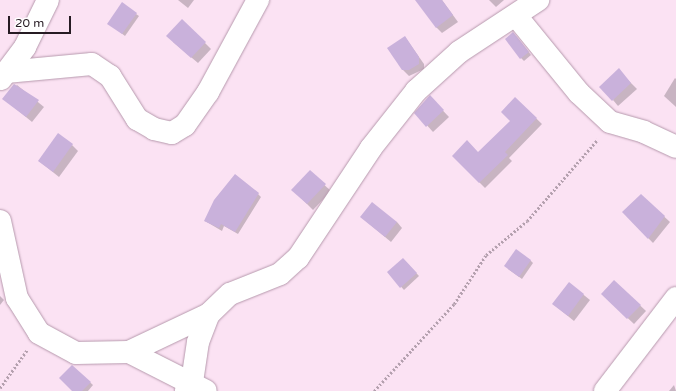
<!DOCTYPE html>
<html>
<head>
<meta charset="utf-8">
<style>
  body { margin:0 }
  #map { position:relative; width:676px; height:391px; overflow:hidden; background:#fbe2f3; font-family:"Varela Round",sans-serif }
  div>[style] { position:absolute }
  .shadow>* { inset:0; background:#0003 }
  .building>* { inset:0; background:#c9b1db }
  .path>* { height:2.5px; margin-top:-1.25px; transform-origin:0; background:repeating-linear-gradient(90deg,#b4a0ae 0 2px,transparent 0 4px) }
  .roads { filter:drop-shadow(0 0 1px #b699ad) drop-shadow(0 0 1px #b699ad) }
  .minor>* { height:22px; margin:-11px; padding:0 11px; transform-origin:11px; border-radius:11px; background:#fff }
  span { translate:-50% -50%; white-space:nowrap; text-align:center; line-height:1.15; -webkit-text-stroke:3px #fff; paint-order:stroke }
  .scale { position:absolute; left:8px; top:16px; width:63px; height:18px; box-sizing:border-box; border:2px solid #261b23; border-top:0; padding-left:5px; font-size:12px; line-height:14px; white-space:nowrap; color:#261b23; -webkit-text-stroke:3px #fff; paint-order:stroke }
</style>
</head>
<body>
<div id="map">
  <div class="shadow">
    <div style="clip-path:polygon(178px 0,194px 0,188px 8px)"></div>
    <div style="clip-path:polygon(429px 0,442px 0,458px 22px,442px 33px,436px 27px)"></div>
    <div style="clip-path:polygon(489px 0,504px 0,496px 7px)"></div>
    <div style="clip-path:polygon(136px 14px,139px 16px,125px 36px,112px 26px)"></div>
    <div style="clip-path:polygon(182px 20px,211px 49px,198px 63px,173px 42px)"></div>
    <div style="clip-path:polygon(516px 36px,531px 55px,524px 61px,521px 58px)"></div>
    <div style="clip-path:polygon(405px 37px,424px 64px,424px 69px,409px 76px,403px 70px)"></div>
    <div style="clip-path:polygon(624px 76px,637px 89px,618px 106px,613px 100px)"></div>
    <div style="clip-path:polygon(675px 78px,676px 79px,676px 107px,664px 96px)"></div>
    <div style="clip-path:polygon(17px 85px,44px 107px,32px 122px,4px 99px)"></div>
    <div style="clip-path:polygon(430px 97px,449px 117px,433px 132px,416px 113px)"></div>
    <div style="clip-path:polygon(515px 98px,542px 124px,509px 158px,512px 161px,485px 188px,453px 156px,478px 154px,512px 122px)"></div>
    <div style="clip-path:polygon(72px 145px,78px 151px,59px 177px,39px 161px)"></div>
    <div style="clip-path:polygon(310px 172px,331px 191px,313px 210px,293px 190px)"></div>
    <div style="clip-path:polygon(258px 194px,261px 197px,238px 234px,224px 226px,222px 231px,205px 221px)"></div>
    <div style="clip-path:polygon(641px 195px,670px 222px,653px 243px,623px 212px)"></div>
    <div style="clip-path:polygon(361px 217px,397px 222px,402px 228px,391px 242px)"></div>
    <div style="clip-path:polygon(530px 260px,533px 263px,522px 279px,508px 269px)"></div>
    <div style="clip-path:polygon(406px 262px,419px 276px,404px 290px,388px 272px)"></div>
    <div style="clip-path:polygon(614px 281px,646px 311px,634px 324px,602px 294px)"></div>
    <div style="clip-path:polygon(569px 283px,590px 300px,574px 321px,553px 304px)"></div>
    <div style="clip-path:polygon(0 296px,4px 300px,0 305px)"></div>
    <div style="clip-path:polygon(72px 366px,93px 385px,88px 391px,73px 391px)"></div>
    <div style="clip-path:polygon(674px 385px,676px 391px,669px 391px)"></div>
  </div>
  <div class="building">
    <div style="clip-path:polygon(415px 0,442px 0,453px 15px,436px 28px)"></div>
    <div style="clip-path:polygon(122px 2px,137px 13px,122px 34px,107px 24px)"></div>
    <div style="clip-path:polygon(182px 19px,206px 42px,191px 58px,166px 36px)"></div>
    <div style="clip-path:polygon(513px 32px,529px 52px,520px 59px,505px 39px)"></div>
    <div style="clip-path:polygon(405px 36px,419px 57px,419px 64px,409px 70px,402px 70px,387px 48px)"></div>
    <div style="clip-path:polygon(619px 68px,631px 83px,612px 101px,599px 87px)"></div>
    <div style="clip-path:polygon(14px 84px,39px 100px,26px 117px,2px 99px)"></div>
    <div style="clip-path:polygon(430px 95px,444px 110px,426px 127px,414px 113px)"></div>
    <div style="clip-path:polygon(515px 97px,537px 118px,505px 152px,508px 155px,479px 183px,452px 156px,467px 140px,478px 152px,510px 121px,501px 112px)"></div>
    <div style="clip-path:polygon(58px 133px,73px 144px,53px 172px,38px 161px)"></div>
    <div style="clip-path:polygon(310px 170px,326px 184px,307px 204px,291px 190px)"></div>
    <div style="clip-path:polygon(235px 174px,259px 193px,235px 232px,221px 224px,219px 228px,204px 221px,214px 200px)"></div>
    <div style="clip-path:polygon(641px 194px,665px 216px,648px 239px,622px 212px)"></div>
    <div style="clip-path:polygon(372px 202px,397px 222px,385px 237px,360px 217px)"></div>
    <div style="clip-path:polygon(516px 249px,531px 260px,519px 277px,504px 266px)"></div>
    <div style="clip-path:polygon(403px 258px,417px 273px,400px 288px,387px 272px)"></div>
    <div style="clip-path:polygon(614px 280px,641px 305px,627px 319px,601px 294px)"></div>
    <div style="clip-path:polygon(569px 282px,584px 294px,568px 316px,552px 304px)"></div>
    <div style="clip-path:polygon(72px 365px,91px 382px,82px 391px,72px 391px,59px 378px)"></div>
  </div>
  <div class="path">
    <div style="left:0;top:388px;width:47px;rotate:-54.6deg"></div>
    <div style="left:374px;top:391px;width:118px;rotate:-47.4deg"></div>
    <div style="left:454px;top:304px;width:59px;rotate:-56.9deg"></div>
    <div style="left:486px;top:255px;width:53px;rotate:-39.7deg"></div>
    <div style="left:527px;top:221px;width:108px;rotate:-49.1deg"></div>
  </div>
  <div class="roads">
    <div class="minor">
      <div style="left:517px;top:17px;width:98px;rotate:50.8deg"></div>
      <div style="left:579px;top:93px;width:42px;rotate:43.1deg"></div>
      <div style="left:610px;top:122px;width:35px;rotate:16deg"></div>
      <div style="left:644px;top:132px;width:35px;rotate:25deg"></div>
      <div style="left:6px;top:72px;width:86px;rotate:-5.3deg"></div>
      <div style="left:92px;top:64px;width:22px;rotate:34deg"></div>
      <div style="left:110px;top:76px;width:51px;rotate:57.9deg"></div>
      <div style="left:137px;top:119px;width:20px;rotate:30deg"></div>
      <div style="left:154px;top:129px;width:18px;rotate:13deg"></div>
      <div style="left:172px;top:133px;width:15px;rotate:-32deg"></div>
      <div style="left:185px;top:125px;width:40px;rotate:-55.1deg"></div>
      <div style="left:208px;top:92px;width:105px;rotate:-61.5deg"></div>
      <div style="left:1px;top:79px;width:40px;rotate:-53deg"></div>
      <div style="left:25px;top:47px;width:52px;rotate:-63.9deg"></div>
      <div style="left:0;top:221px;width:79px;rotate:77.6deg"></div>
      <div style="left:17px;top:298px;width:41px;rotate:57.8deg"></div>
      <div style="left:39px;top:333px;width:42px;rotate:28.4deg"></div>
      <div style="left:76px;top:353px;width:53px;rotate:-1.1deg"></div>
      <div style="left:129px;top:352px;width:89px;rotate:-25.4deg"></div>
      <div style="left:209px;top:314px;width:29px;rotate:-44deg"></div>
      <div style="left:230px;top:294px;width:54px;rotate:-21.8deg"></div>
      <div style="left:280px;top:274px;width:24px;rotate:-42deg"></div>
      <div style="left:298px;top:258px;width:132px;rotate:-56.4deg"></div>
      <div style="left:371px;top:148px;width:73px;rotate:-51.7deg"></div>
      <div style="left:416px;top:91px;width:58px;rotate:-42.2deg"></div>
      <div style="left:459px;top:52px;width:95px;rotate:-33.4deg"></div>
      <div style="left:129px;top:352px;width:86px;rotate:26.9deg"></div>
      <div style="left:186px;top:391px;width:11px;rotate:-56deg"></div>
      <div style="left:192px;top:382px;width:40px;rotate:-81.5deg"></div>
      <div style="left:198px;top:342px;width:30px;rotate:-69deg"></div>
      <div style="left:605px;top:391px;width:117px;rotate:-52.6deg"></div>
    </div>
  </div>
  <div class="scale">20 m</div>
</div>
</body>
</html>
